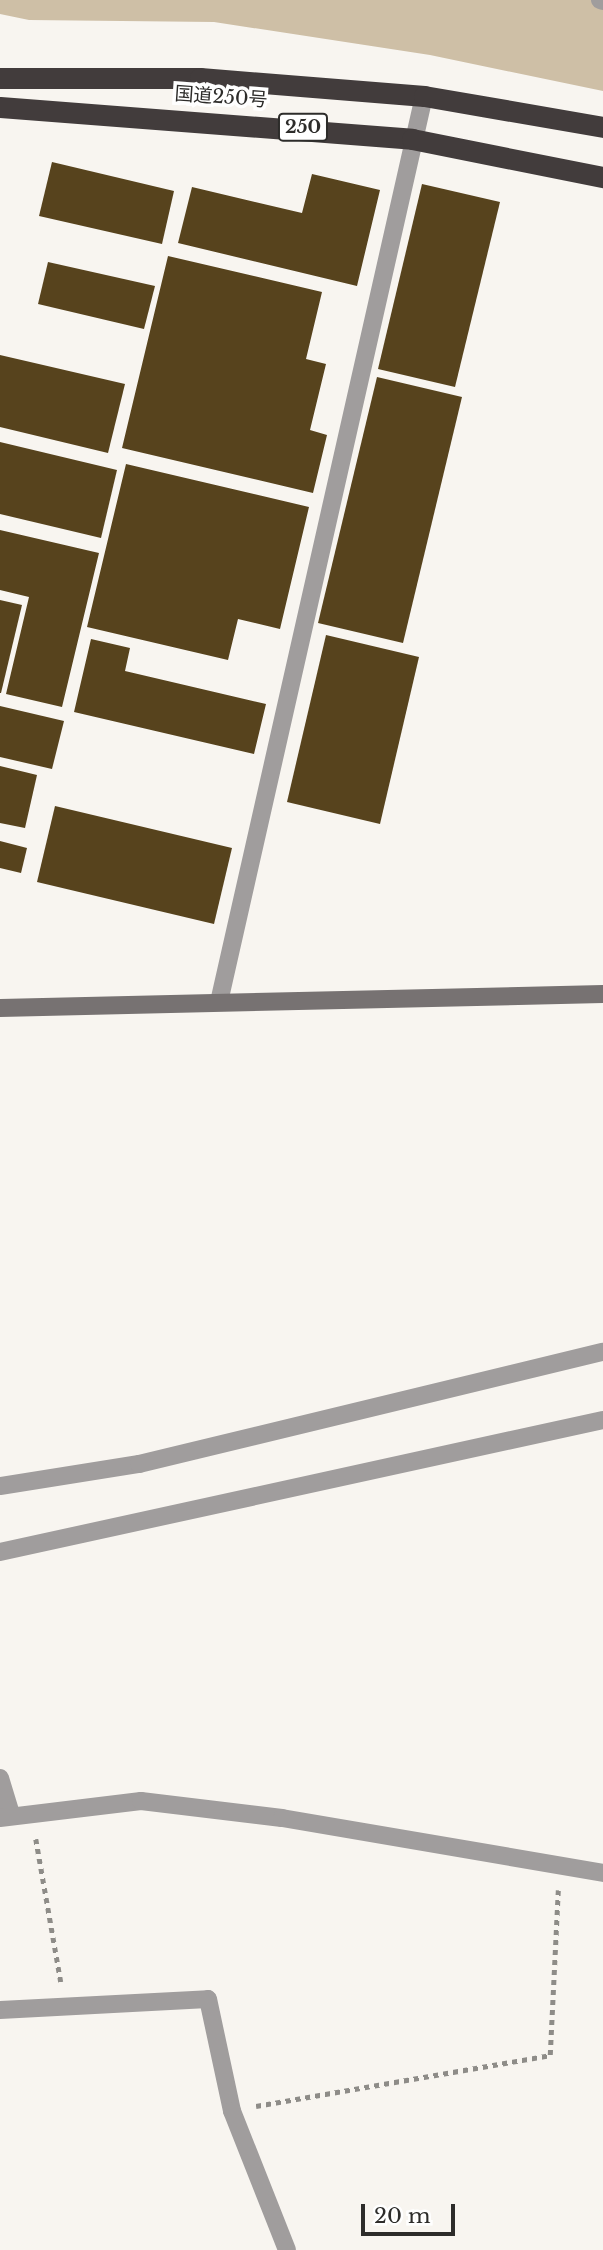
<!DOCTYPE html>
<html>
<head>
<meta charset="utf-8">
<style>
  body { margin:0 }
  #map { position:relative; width:603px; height:2250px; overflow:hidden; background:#f8f5f0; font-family:"Libre Baskerville","Noto Sans JP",serif }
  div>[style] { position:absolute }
  .green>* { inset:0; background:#cebfa6 }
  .building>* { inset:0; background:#57431d }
  .path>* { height:4.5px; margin-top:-2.25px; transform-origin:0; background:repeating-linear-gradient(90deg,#8e8c88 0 5px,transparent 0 10px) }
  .lane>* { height:18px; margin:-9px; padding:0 9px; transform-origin:9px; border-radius:9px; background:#a09d9d }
  .street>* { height:18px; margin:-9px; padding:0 9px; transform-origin:9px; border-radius:9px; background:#a09d9d }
  .secondary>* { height:18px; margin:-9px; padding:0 9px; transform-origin:9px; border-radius:9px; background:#777272 }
  .highway>* { height:21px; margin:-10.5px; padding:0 10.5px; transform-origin:10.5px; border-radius:10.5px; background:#423c3c }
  span { translate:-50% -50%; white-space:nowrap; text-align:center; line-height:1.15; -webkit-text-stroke:7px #fff; paint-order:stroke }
  .shield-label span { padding:2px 5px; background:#fff; border:2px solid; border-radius:5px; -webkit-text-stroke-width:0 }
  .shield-label { font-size:18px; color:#2d2c2a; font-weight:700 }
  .street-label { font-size:19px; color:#2d2c2a }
  .scale { position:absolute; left:361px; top:2204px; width:94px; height:32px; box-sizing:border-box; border:4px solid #2d2c2a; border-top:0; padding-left:9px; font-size:21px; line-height:24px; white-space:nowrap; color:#2d2c2a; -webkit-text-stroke:5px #fff; paint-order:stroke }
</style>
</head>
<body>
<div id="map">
  <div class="green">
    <div style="clip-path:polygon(0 0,603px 0,603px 91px,430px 55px,214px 22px,29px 20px,0 14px)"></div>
  </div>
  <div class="building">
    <div style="clip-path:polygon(52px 162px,174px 191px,162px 244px,39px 216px)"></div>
    <div style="clip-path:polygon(312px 174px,380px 190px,357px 286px,178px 243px,192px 187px,302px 213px)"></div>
    <div style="clip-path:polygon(422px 184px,500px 202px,455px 387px,378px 369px)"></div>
    <div style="clip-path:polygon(168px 256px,322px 292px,306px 359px,326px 364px,310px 430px,327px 435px,313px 493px,122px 448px)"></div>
    <div style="clip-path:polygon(48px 262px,155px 286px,144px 329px,38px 304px)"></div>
    <div style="clip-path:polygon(0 355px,125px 384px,108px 453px,0 427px)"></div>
    <div style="clip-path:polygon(377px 377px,462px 397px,403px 643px,318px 623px)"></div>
    <div style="clip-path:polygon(0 442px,117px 470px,101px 538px,0 514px)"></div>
    <div style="clip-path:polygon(126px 464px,309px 507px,280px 629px,238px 619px,228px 660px,87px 627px)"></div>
    <div style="clip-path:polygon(0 530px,99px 553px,62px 707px,6px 694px,29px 597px,0 590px)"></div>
    <div style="clip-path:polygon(0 600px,22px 605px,1px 693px,0 693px)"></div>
    <div style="clip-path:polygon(326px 635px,419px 657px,380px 824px,287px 802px)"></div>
    <div style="clip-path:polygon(91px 639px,130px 648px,125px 671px,266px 704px,254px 754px,74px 712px)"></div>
    <div style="clip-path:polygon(0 706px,64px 721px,52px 769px,0 757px)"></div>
    <div style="clip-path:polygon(0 766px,37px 775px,25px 828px,0 823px)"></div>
    <div style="clip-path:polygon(55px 806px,232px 848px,214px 924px,37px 882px)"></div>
    <div style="clip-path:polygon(0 841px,27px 848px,21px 873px,0 868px)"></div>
  </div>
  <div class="path">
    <div style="left:36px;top:1839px;width:145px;rotate:80.1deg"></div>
    <div style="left:256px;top:2106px;width:298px;rotate:-9.8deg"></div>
    <div style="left:550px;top:2055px;width:165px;rotate:-87.2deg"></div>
  </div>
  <div class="lane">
    <div style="left:600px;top:0;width:3px;rotate:18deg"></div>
  </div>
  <div class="street">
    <div style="left:219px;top:1002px;width:929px;rotate:-77.25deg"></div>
    <div style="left:0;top:1486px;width:141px;rotate:-9deg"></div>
    <div style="left:139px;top:1464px;width:477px;rotate:-13.6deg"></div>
    <div style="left:0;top:1552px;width:617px;rotate:-12.35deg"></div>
    <div style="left:0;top:1778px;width:39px;rotate:73deg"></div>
    <div style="left:0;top:1818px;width:142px;rotate:-6.9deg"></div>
    <div style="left:141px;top:1801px;width:142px;rotate:6.9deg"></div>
    <div style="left:282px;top:1818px;width:326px;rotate:9.7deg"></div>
    <div style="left:0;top:2010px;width:208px;rotate:-3deg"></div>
    <div style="left:208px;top:1999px;width:115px;rotate:77.9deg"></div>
    <div style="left:232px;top:2111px;width:149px;rotate:68.4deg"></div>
  </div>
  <div class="secondary">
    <div style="left:0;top:1008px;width:603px;rotate:-1.33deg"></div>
  </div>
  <div class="highway">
    <div style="left:0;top:78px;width:200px"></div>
    <div style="left:200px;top:78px;width:225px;rotate:4.6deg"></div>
    <div style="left:424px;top:96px;width:182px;rotate:9.8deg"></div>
    <div style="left:0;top:107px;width:413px;rotate:4.4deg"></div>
    <div style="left:412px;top:139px;width:195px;rotate:11.3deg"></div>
  </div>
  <div class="shield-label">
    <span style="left:303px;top:127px">250</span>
  </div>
  <div class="street-label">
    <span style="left:221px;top:97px;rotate:4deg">国道250号</span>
  </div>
  <div class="scale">20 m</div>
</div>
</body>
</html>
